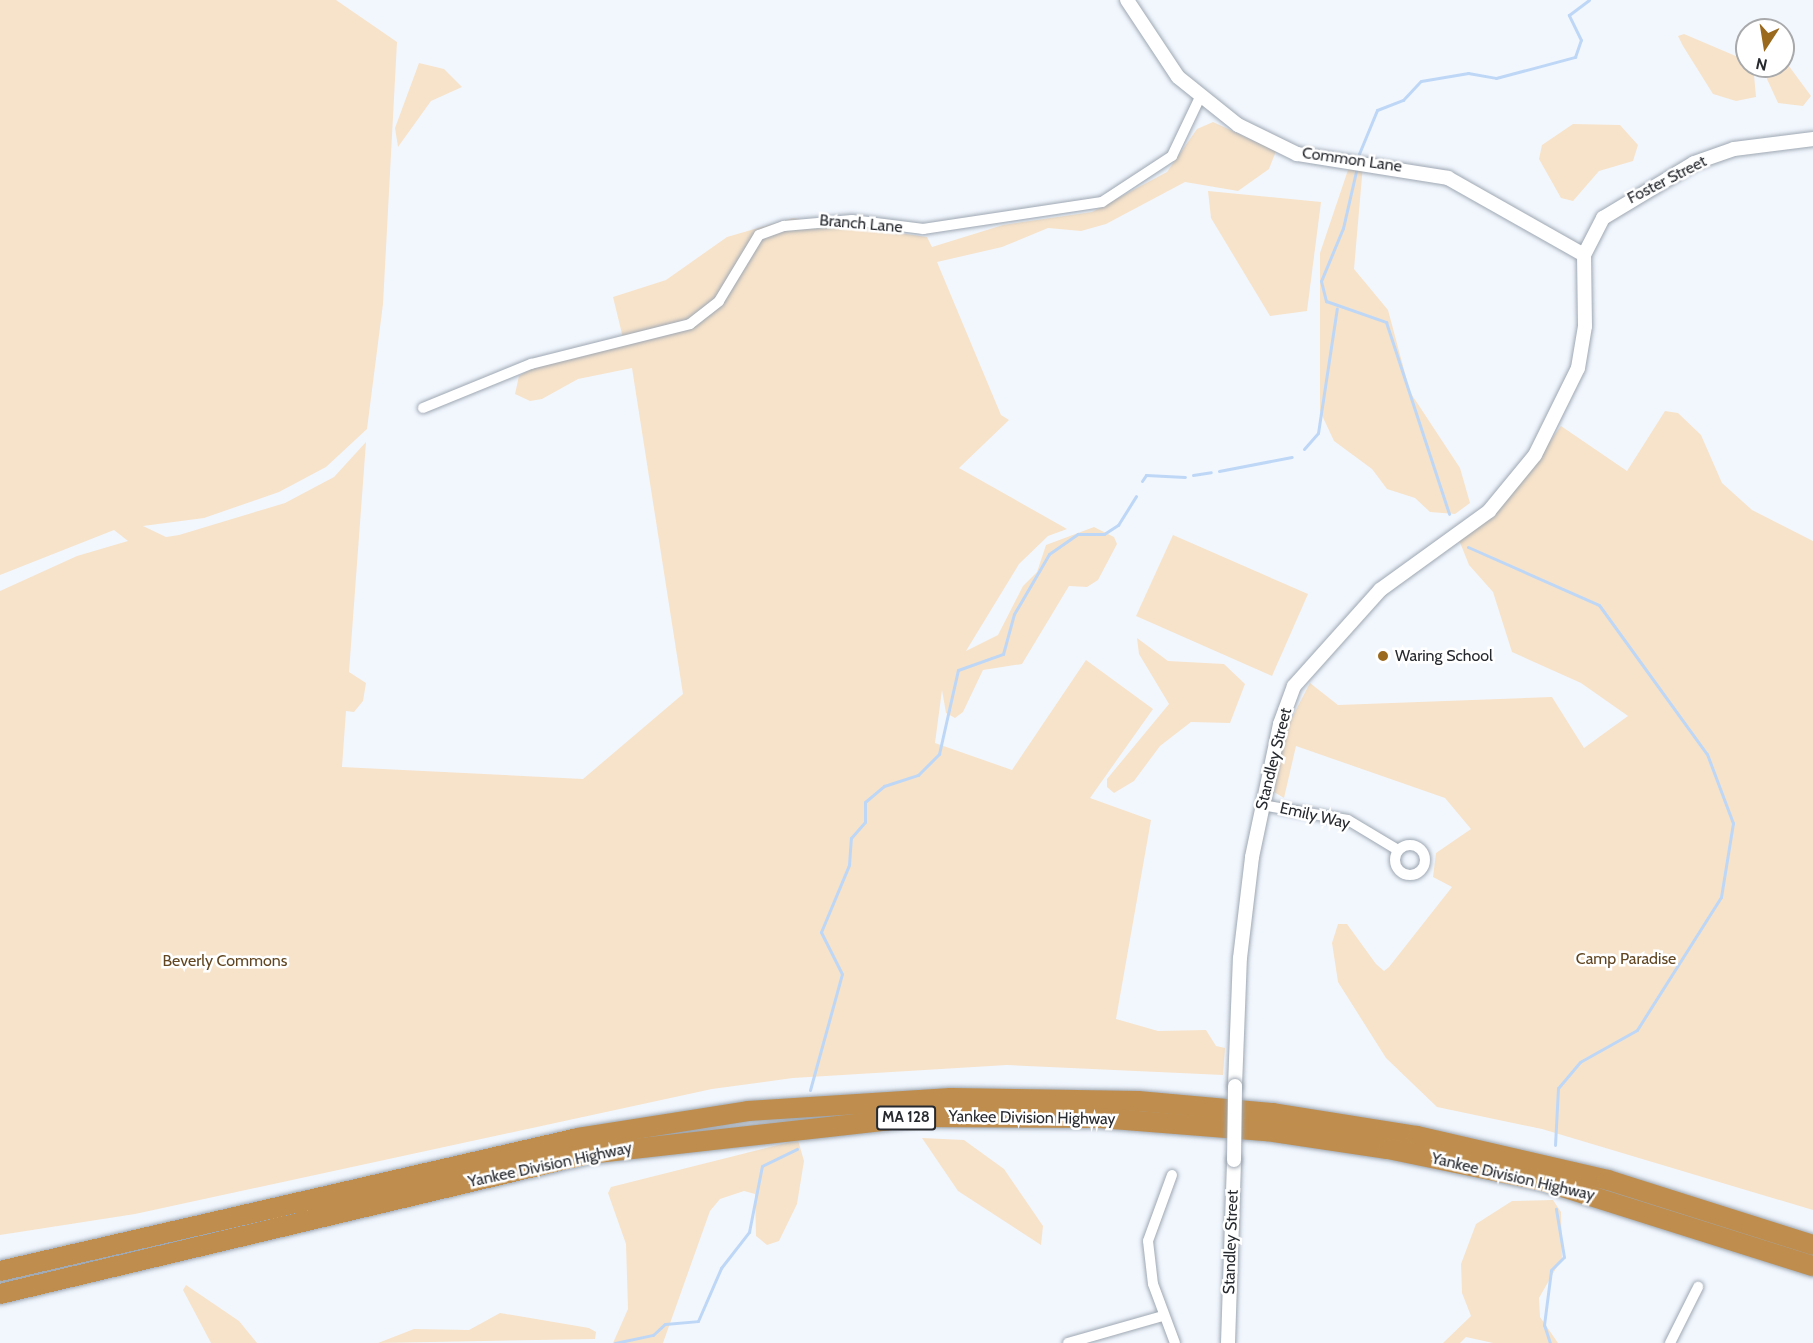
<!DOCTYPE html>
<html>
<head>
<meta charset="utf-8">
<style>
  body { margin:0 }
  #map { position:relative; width:1813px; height:1343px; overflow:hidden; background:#f2f7fe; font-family:Cabin,sans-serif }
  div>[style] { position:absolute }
  .green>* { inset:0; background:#f7e3ca }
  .stream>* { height:3px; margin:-1.5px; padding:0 1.5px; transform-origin:1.5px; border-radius:1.5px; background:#bed7f6 }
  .roads { filter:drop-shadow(0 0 2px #9ea7b2) drop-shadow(0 0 2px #9ea7b2) }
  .minor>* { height:10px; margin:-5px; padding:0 5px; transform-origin:5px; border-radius:5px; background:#fff }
  .minor>.ring { margin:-5px; padding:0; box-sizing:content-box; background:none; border:10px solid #fff; border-radius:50% }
  .tertiary>* { height:14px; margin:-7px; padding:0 7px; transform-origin:7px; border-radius:7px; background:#fff }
  .motorway>* { height:20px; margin:-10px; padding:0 10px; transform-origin:10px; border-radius:10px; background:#bf8e4e }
  .bridges { filter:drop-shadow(0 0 2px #9ea7b2) drop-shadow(0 0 2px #9ea7b2) }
  .tertiary-bridge>* { height:14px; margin:-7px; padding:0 7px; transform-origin:7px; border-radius:7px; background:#fff }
  .dots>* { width:16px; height:16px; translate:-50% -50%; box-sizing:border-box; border:3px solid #fff; border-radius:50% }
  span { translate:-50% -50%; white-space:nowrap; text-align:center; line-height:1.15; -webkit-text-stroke:5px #fff; paint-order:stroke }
  .shield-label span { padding:2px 4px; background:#fff; border:2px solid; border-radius:4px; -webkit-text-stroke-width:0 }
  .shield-label { font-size:15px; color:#26292e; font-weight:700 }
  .street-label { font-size:16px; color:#26292e }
  .poi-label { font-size:16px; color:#26292e }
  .left { translate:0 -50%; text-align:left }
  .park-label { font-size:16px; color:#614621 }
  .north { position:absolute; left:1735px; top:18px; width:60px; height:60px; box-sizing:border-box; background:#fff; border:2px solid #a8a9ab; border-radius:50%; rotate:192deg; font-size:16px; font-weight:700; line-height:24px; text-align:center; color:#26292e }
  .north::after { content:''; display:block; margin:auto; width:21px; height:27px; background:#9a691d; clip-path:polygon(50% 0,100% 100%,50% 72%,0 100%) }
</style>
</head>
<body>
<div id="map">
  <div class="green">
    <div style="clip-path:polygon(0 0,336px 0,397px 42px,383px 304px,367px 429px,326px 467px,279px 492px,204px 518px,143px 526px,166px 537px,179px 535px,285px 503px,334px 477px,366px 442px,349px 672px,366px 683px,363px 701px,354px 712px,346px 711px,342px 767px,583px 779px,683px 694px,632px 368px,578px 379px,542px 399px,530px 401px,515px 394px,519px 376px,534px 367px,623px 338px,613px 297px,666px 280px,727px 237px,793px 218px,927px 237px,932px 247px,1003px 225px,1092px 212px,1167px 172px,1197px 129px,1213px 122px,1276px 151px,1269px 169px,1238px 191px,1185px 182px,1106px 224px,1081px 231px,1048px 228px,1002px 247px,937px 262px,1001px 415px,1009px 420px,959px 468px,1067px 529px,1048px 536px,1019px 564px,966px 651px,998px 635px,1023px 586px,1037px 572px,1046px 545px,1094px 527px,1114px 537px,1117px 544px,1098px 580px,1087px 587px,1069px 586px,1022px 664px,983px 670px,963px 712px,955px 718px,946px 713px,942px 690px,935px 743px,1012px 770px,1086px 660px,1153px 709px,1090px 798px,1151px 820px,1116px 1019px,1158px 1031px,1206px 1030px,1216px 1046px,1225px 1048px,1223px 1075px,1007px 1065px,793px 1078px,712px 1089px,135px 1214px,0 1235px,0 591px,77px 556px,128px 541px,114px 530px,0 575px)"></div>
    <div style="clip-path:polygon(1684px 34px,1738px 57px,1754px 75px,1756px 97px,1736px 101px,1713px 94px,1683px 46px,1678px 36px)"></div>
    <div style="clip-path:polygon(1783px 58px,1811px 96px,1803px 106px,1778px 103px,1767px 79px,1764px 66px,1783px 66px)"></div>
    <div style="clip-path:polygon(419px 63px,444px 69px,462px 87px,431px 101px,398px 147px,395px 128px)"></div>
    <div style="clip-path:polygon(1573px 124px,1620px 125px,1638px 145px,1633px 161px,1599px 171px,1573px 201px,1561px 198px,1539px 159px,1542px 145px)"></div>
    <div style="clip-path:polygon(1350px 164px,1363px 165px,1354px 269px,1388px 310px,1410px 392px,1460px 468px,1470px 503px,1455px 514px,1430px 512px,1415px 498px,1387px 489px,1372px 469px,1334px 441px,1320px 411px,1320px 253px)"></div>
    <div style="clip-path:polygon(1208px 191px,1321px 202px,1307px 311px,1270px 316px,1211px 218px)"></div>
    <div style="clip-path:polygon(1665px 411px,1678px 413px,1701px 435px,1722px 483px,1752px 510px,1813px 541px,1813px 1210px,1542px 1129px,1437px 1107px,1386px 1058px,1338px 982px,1332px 943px,1338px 924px,1347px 924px,1376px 964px,1384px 971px,1389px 967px,1452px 887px,1433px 877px,1436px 853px,1471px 829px,1445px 798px,1296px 746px,1284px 798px,1274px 792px,1285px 731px,1310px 683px,1338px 705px,1552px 697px,1584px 748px,1628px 716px,1581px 683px,1512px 652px,1493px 592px,1469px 565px,1459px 540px,1529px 470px,1561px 426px,1627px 471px)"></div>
    <div style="clip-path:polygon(1173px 535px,1308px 594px,1272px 676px,1136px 616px)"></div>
    <div style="clip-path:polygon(1137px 638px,1168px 661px,1224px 664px,1245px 684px,1230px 723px,1191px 722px,1160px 746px,1134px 781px,1114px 793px,1107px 787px,1107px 779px,1169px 704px,1139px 654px)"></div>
    <div style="clip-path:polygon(922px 1138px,964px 1140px,1004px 1169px,1043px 1226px,1041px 1245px,958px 1191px)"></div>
    <div style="clip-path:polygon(798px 1140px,804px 1161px,797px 1204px,779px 1241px,767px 1245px,756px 1236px,755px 1194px,744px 1191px,720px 1199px,710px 1211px,663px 1343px,613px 1343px,628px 1309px,626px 1244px,608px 1193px,611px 1187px)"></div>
    <div style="clip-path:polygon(1553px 1200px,1561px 1212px,1562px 1258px,1539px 1298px,1540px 1317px,1558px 1343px,1493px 1343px,1466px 1337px,1460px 1343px,1443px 1343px,1471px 1316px,1462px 1293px,1461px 1264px,1476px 1224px,1512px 1201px)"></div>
    <div style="clip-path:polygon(186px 1285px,239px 1321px,257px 1343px,211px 1343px,183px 1290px)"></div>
    <div style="clip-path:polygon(500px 1313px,589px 1328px,596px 1332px,595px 1339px,378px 1343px,414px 1329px,469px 1330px)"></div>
  </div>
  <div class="stream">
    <div style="left:1356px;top:161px;width:55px;rotate:-67.6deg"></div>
    <div style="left:1377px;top:110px;width:28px;rotate:-21deg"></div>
    <div style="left:1403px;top:100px;width:26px;rotate:-47deg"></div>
    <div style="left:1421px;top:81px;width:48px;rotate:-9.7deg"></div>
    <div style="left:1468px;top:73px;width:28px;rotate:10deg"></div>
    <div style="left:1496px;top:78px;width:82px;rotate:-14.9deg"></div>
    <div style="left:1575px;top:57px;width:18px;rotate:-71deg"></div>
    <div style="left:1581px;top:40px;width:28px;rotate:-116deg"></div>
    <div style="left:1569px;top:15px;width:25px;rotate:-37deg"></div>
    <div style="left:1357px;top:167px;width:63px;rotate:102.9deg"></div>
    <div style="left:1343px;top:228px;width:57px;rotate:112.5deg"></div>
    <div style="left:1321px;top:281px;width:21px;rotate:76deg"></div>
    <div style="left:1326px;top:301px;width:64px;rotate:19.3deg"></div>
    <div style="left:1386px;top:322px;width:202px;rotate:71.8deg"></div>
    <div style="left:1304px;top:449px;width:21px;rotate:-49deg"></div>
    <div style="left:1318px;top:433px;width:126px;rotate:-81.4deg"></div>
    <div style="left:1219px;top:471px;width:74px;rotate:-10.9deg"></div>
    <div style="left:1193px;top:475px;width:18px;rotate:-9deg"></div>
    <div style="left:1142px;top:481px;width:7px;rotate:-56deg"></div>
    <div style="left:1146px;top:475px;width:39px;rotate:3deg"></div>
    <div style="left:1468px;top:547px;width:143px;rotate:23.9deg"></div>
    <div style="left:1599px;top:605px;width:184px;rotate:54.1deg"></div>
    <div style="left:1707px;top:754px;width:74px;rotate:69.4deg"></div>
    <div style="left:1733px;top:823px;width:75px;rotate:99.2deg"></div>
    <div style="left:1721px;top:897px;width:157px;rotate:122.3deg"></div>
    <div style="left:1637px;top:1030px;width:65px;rotate:150.7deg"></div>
    <div style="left:1580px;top:1062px;width:34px;rotate:130deg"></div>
    <div style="left:1558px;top:1088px;width:57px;rotate:93deg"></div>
    <div style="left:810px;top:1090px;width:120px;rotate:-74.6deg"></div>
    <div style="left:842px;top:974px;width:47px;rotate:-116.6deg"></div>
    <div style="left:821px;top:932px;width:73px;rotate:-67.3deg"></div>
    <div style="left:849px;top:865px;width:27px;rotate:-86deg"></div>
    <div style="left:851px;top:838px;width:21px;rotate:-49deg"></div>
    <div style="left:865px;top:822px;width:20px;rotate:-90deg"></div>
    <div style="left:865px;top:802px;width:25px;rotate:-40deg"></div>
    <div style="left:884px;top:786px;width:36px;rotate:-18deg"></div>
    <div style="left:918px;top:775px;width:30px;rotate:-45deg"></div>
    <div style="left:939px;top:754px;width:86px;rotate:-77.3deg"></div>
    <div style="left:958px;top:670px;width:48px;rotate:-19.6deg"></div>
    <div style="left:1003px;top:654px;width:41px;rotate:-74.6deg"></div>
    <div style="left:1014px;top:614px;width:69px;rotate:-59.7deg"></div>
    <div style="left:1049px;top:554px;width:35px;rotate:-35deg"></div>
    <div style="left:1078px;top:534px;width:26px"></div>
    <div style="left:1104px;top:534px;width:17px;rotate:-33deg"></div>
    <div style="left:1118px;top:525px;width:34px;rotate:-58deg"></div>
    <div style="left:615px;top:1343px;width:39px;rotate:-12deg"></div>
    <div style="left:653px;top:1335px;width:16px;rotate:-43deg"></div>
    <div style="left:665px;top:1324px;width:33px;rotate:-5deg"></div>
    <div style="left:698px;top:1321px;width:58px;rotate:-66.5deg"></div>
    <div style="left:721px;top:1268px;width:46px;rotate:-52.1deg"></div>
    <div style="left:749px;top:1232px;width:67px;rotate:-78.9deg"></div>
    <div style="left:762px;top:1166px;width:39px;rotate:-26deg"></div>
    <div style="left:1550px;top:1343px;width:19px;rotate:-108deg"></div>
    <div style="left:1544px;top:1325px;width:55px;rotate:-82.7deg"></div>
    <div style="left:1551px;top:1270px;width:18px;rotate:-45deg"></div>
    <div style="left:1564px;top:1257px;width:49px;rotate:-99.5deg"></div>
  </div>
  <div class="roads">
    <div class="minor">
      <div style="left:423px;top:408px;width:117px;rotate:-22.2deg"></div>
      <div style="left:531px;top:364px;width:164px;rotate:-14.1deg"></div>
      <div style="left:690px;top:324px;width:37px;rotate:-38deg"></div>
      <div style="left:719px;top:301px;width:77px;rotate:-58.8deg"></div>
      <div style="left:759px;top:235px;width:27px;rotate:-20deg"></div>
      <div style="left:784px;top:226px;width:68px;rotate:-5deg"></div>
      <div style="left:852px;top:220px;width:72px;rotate:7.2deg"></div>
      <div style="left:923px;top:229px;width:181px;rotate:-8.6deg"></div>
      <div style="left:1102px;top:202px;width:84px;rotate:-33.3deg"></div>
      <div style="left:1172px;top:156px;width:65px;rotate:-64.6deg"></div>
      <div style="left:1262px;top:805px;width:87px;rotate:9.9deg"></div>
      <div style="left:1348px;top:820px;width:58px;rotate:31deg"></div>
      <div class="ring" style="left:1395px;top:845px;width:20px;height:20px"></div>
      <div style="left:1172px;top:1175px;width:70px;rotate:110deg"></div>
      <div style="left:1148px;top:1241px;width:43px;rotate:83.4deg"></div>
      <div style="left:1153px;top:1284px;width:63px;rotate:69.6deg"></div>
      <div style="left:1068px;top:1343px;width:99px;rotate:-15.9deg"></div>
      <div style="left:1670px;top:1343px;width:63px;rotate:-63.4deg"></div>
    </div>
    <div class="tertiary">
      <div style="left:1127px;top:0;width:92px;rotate:56.5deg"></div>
      <div style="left:1178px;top:77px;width:77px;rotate:38.7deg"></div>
      <div style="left:1238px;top:125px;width:66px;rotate:26.2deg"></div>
      <div style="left:1297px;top:154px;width:153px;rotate:9deg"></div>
      <div style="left:1448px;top:178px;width:156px;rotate:29.5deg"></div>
      <div style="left:1235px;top:1086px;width:128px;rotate:-87.8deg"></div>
      <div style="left:1240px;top:958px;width:102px;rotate:-83.2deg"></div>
      <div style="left:1252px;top:857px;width:136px;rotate:-78.1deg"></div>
      <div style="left:1280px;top:724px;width:40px;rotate:-69.8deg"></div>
      <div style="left:1294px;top:686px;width:129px;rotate:-48.1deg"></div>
      <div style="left:1380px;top:590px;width:135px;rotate:-35.9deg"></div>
      <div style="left:1489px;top:511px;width:72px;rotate:-50.6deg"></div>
      <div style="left:1535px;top:455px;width:97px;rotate:-63.7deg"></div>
      <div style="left:1578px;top:368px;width:43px;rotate:-80.5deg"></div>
      <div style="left:1585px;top:326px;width:71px;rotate:-90.8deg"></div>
      <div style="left:1584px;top:255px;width:42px;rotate:-62.8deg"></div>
      <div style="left:1603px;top:218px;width:106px;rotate:-31.1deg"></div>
      <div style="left:1694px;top:163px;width:42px;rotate:-19.3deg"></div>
      <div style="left:1734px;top:149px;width:80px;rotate:-7.2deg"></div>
      <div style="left:1228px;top:1343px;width:183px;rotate:-88.1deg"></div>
    </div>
    <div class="motorway">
      <div style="left:0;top:1271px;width:593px;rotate:-12.96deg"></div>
      <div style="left:578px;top:1138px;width:172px;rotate:-9deg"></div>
      <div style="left:748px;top:1111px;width:203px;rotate:-3.7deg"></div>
      <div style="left:951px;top:1098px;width:187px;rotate:0.9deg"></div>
      <div style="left:1138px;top:1101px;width:136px;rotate:5.1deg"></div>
      <div style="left:1273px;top:1113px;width:146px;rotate:9.1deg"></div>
      <div style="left:1417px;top:1136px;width:196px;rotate:13deg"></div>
      <div style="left:1608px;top:1180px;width:215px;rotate:17.6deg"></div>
      <div style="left:0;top:1294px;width:604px;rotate:-13.39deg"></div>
      <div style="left:588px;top:1154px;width:334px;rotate:-6.4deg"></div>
      <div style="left:920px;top:1117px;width:180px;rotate:0.3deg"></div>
      <div style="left:1100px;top:1118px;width:168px;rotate:4.5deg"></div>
      <div style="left:1267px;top:1131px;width:122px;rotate:8.5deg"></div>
      <div style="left:1388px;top:1149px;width:158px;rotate:11.7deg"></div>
      <div style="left:1543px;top:1181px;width:283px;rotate:17.5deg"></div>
    </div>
  </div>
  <div class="bridges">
    <div class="tertiary-bridge">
      <div style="left:1234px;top:1160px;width:74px;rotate:-89.2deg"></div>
    </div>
  </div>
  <div class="dots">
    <div style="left:1383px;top:656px;background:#9a691d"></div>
  </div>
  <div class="shield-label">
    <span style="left:906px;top:1118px">MA 128</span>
  </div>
  <div class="street-label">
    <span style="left:1352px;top:160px;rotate:8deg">Common Lane</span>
    <span style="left:1667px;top:180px;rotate:-27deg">Foster Street</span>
    <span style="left:861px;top:224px;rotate:5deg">Branch Lane</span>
    <span style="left:1274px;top:759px;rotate:-76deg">Standley Street</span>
    <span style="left:1315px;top:816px;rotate:13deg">Emily Way</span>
    <span style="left:1032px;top:1118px;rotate:1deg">Yankee Division Highway</span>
    <span style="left:550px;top:1165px;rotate:-12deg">Yankee Division Highway</span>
    <span style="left:1513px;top:1177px;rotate:13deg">Yankee Division Highway</span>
    <span style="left:1231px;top:1242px;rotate:-88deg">Standley Street</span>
  </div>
  <div class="poi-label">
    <span class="left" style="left:1395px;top:656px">Waring School</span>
  </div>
  <div class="park-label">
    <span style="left:1626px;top:959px">Camp Paradise</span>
    <span style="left:225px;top:961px">Beverly Commons</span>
  </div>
  <div class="north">N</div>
</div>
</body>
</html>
